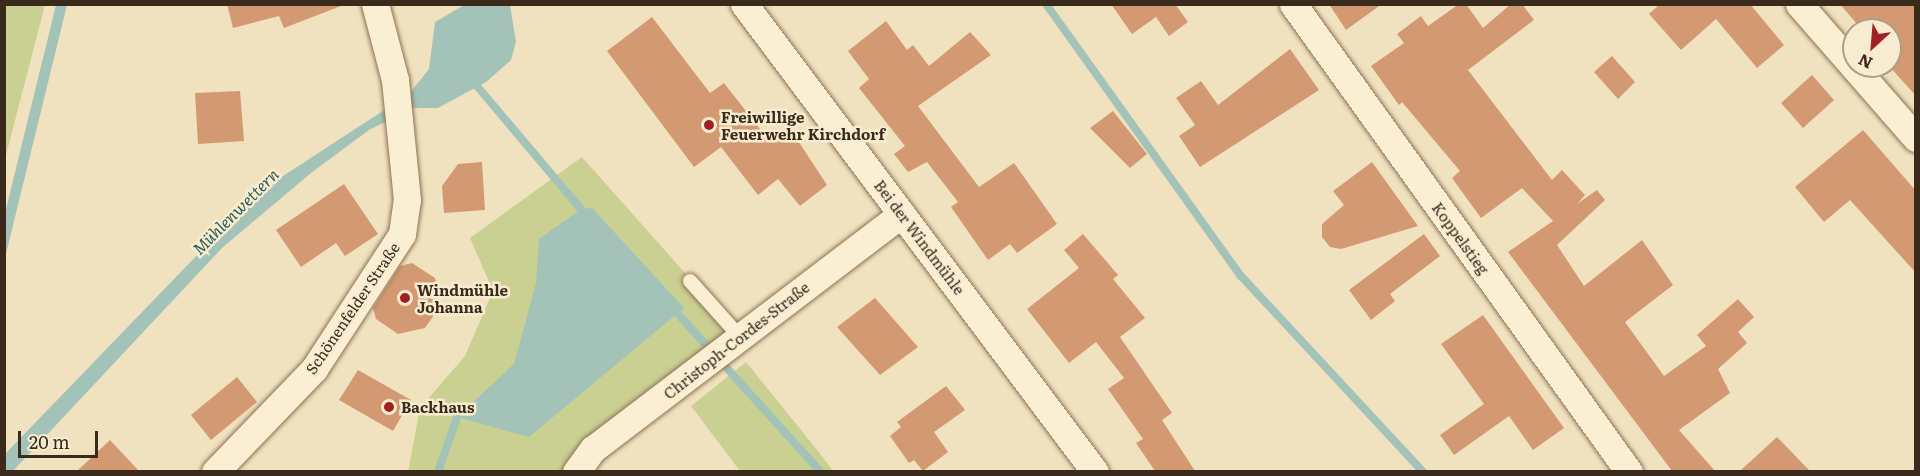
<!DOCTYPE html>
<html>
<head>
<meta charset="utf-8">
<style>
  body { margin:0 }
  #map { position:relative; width:1920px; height:476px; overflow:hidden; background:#f1e2bf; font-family:Literata,serif }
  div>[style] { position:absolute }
  .green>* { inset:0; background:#cad092 }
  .water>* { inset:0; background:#a3c3b9 }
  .stream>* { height:8px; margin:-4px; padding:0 4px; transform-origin:4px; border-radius:4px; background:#a3c3b9 }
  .building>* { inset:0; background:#d39972 }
  .roads { filter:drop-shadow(0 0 2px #8c7256) drop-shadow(0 0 2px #8c7256) }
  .service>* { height:14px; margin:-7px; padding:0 7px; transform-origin:7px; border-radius:7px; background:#fbefd3 }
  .minor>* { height:27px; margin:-13.5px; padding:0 13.5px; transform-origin:13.5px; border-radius:13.5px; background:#fbefd3 }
  .dots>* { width:16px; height:16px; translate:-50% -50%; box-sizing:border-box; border:3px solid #f8ecd0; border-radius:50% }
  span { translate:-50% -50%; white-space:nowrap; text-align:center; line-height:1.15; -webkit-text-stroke:5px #f8ecd0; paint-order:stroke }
  .poi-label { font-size:15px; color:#3a2a1c; font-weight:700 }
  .left { translate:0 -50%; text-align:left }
  .street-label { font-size:15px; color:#3a2a1c }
  .water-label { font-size:16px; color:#2a5b57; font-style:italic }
  .frame { position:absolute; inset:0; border:6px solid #3a2a1c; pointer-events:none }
  .north { position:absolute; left:1842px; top:18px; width:60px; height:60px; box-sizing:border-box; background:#f8ecd0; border:2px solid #ac9e88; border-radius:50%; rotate:206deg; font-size:16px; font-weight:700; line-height:24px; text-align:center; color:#3a2a1c }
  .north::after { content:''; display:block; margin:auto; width:21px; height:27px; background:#a02123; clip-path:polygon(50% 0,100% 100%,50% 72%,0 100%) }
  .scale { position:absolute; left:18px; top:431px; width:80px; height:27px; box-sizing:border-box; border:3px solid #3a2a1c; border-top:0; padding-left:8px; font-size:18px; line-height:21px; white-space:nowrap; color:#3a2a1c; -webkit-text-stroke:4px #f8ecd0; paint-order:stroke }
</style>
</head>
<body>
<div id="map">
  <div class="green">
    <div style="clip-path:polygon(5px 4px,45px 5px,5px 159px,4px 5px)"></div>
    <div style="clip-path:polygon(582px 157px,734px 328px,565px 471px,408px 472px,420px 408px,465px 356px,493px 291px,470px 238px)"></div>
    <div style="clip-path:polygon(746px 362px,818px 451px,833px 471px,740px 471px,691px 406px)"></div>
  </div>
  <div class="water">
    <div style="clip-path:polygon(56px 5px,67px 5px,5px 258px,5px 213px)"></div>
    <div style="clip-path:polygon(464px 5px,510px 5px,516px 42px,511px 60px,486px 82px,438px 108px,413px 108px,369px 130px,311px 173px,222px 248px,13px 471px,5px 471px,4px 455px,231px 220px,283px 176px,409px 94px,429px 69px,435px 22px)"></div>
    <div style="clip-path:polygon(592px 208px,684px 308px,529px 437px,457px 417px,514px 364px,536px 283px,539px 239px,581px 209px)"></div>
  </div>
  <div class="stream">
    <div style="left:1046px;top:4px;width:335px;rotate:54.4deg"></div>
    <div style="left:1241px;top:276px;width:267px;rotate:47.1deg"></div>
    <div style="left:471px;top:79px;width:170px;rotate:49.8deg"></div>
    <div style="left:678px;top:314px;width:213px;rotate:47.9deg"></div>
    <div style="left:438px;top:472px;width:58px;rotate:-70.9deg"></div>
  </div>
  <div class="building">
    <div style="clip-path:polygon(227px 4px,341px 4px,341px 6px,284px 28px,279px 16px,233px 28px)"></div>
    <div style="clip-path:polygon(1111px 4px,1175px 4px,1188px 22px,1169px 36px,1156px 17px,1132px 34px)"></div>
    <div style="clip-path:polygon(1329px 4px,1382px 4px,1346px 30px)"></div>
    <div style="clip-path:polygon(1459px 4px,1466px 4px,1483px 28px,1511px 4px,1522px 4px,1534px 20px,1468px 70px,1552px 180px,1562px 170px,1585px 195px,1577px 204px,1597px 190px,1605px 200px,1557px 245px,1584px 286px,1642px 240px,1673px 285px,1625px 322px,1664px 376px,1706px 346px,1697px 335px,1738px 299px,1754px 317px,1738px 332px,1747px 343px,1718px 369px,1730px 393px,1679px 430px,1715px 471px,1672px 471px,1508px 252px,1553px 221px,1522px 188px,1481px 218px,1452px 178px,1460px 171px,1402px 102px,1399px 105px,1371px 66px,1404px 43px,1397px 34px,1421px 16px,1428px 26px)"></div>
    <div style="clip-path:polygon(1660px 4px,1750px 4px,1784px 45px,1757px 68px,1716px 19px,1681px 50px,1649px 14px)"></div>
    <div style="clip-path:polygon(1840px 4px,1916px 4px,1916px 96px,1889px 66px,1890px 30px,1862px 30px)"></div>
    <div style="clip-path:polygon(652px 17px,710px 93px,724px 83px,770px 142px,789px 127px,827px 185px,800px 206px,778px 179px,758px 195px,721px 147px,694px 167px,607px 51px)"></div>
    <div style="clip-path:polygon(886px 21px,907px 50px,913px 45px,929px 66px,970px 32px,991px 55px,918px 106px,979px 187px,1014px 163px,1057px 224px,1017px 253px,1010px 244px,988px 260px,951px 207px,958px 202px,927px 162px,908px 172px,894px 154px,905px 146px,859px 88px,869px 79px,848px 51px)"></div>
    <div style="clip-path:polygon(1290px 49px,1319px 90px,1200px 167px,1179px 136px,1195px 125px,1176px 98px,1201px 81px,1218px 105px)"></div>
    <div style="clip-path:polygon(1612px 56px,1635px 82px,1618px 99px,1594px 72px)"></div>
    <div style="clip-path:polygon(1812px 75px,1834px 100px,1803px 128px,1781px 103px)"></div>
    <div style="clip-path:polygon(240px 91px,244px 141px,198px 144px,195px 93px)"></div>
    <div style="clip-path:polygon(1113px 111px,1147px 154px,1130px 168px,1090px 128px)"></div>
    <div style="clip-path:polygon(1863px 130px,1916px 191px,1916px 273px,1850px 200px,1824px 222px,1795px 187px)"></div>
    <div style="clip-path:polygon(482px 162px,485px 210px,444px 213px,442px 186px,458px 164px)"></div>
    <div style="clip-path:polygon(1372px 162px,1418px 226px,1341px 249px,1330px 247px,1322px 237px,1322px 224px,1344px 205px,1333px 191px)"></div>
    <div style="clip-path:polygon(344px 184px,378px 234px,345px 256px,336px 243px,301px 267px,276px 230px)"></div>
    <div style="clip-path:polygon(1083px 234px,1118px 275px,1113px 279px,1145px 318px,1120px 337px,1172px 413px,1162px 420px,1195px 471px,1155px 471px,1136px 443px,1143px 439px,1108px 389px,1124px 378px,1096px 342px,1069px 363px,1027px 309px,1079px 268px,1064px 250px)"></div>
    <div style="clip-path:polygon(1424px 234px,1440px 256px,1390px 294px,1395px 301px,1371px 320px,1349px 290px)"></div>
    <div style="clip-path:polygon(412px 263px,435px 278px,441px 305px,425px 328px,398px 334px,376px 319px,373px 308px,400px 266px)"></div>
    <div style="clip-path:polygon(875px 298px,918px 347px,880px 375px,837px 327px)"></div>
    <div style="clip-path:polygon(1483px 315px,1564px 428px,1533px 450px,1509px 416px,1454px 455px,1440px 435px,1484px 404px,1441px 344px)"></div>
    <div style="clip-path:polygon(358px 370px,411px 400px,393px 431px,339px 400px)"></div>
    <div style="clip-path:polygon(237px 377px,257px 402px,211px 440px,191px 415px)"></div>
    <div style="clip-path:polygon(946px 386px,965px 410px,934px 432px,948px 452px,923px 471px,914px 460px,909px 463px,890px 436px,901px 427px,897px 422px)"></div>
    <div style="clip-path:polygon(1777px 437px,1810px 471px,1740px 471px)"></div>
    <div style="clip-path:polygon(110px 440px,139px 471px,77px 471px)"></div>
  </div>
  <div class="roads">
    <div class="service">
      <div style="left:690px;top:281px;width:75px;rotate:48.2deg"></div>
    </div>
    <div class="minor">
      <div style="left:744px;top:4px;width:585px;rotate:53.13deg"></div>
      <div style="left:1293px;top:4px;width:576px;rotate:54.32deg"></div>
      <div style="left:1799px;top:4px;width:178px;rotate:48.9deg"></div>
      <div style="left:215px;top:472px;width:143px;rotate:-46.1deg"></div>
      <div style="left:314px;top:369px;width:161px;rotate:-56.9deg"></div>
      <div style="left:402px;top:234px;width:34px;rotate:-82deg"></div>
      <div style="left:407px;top:200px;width:121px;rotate:-95.7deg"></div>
      <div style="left:395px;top:80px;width:79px;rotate:-104.7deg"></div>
      <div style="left:576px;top:472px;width:29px;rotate:-54deg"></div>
      <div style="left:593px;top:449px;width:388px;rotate:-37.3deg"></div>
    </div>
  </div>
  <div class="dots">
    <div style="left:709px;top:125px;background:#a02123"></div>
    <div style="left:405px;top:298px;background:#a02123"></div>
    <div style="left:389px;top:407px;background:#a02123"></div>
  </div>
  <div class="poi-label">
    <span class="left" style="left:721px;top:125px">Freiwillige<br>Feuerwehr Kirchdorf</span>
    <span class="left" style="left:417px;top:298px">Windmühle<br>Johanna</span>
    <span class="left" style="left:401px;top:407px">Backhaus</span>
  </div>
  <div class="street-label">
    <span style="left:920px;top:237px;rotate:53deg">Bei der Windmühle</span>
    <span style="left:1461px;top:238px;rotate:54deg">Koppelstieg</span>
    <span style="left:352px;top:308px;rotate:-56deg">Schönenfelder Straße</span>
    <span style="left:736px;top:340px;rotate:-38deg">Christoph-Cordes-Straße</span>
  </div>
  <div class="water-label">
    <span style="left:235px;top:211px;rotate:-45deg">Mühlenwettern</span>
  </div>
  <div class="frame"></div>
  <div class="north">N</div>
  <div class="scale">20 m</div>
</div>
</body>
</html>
